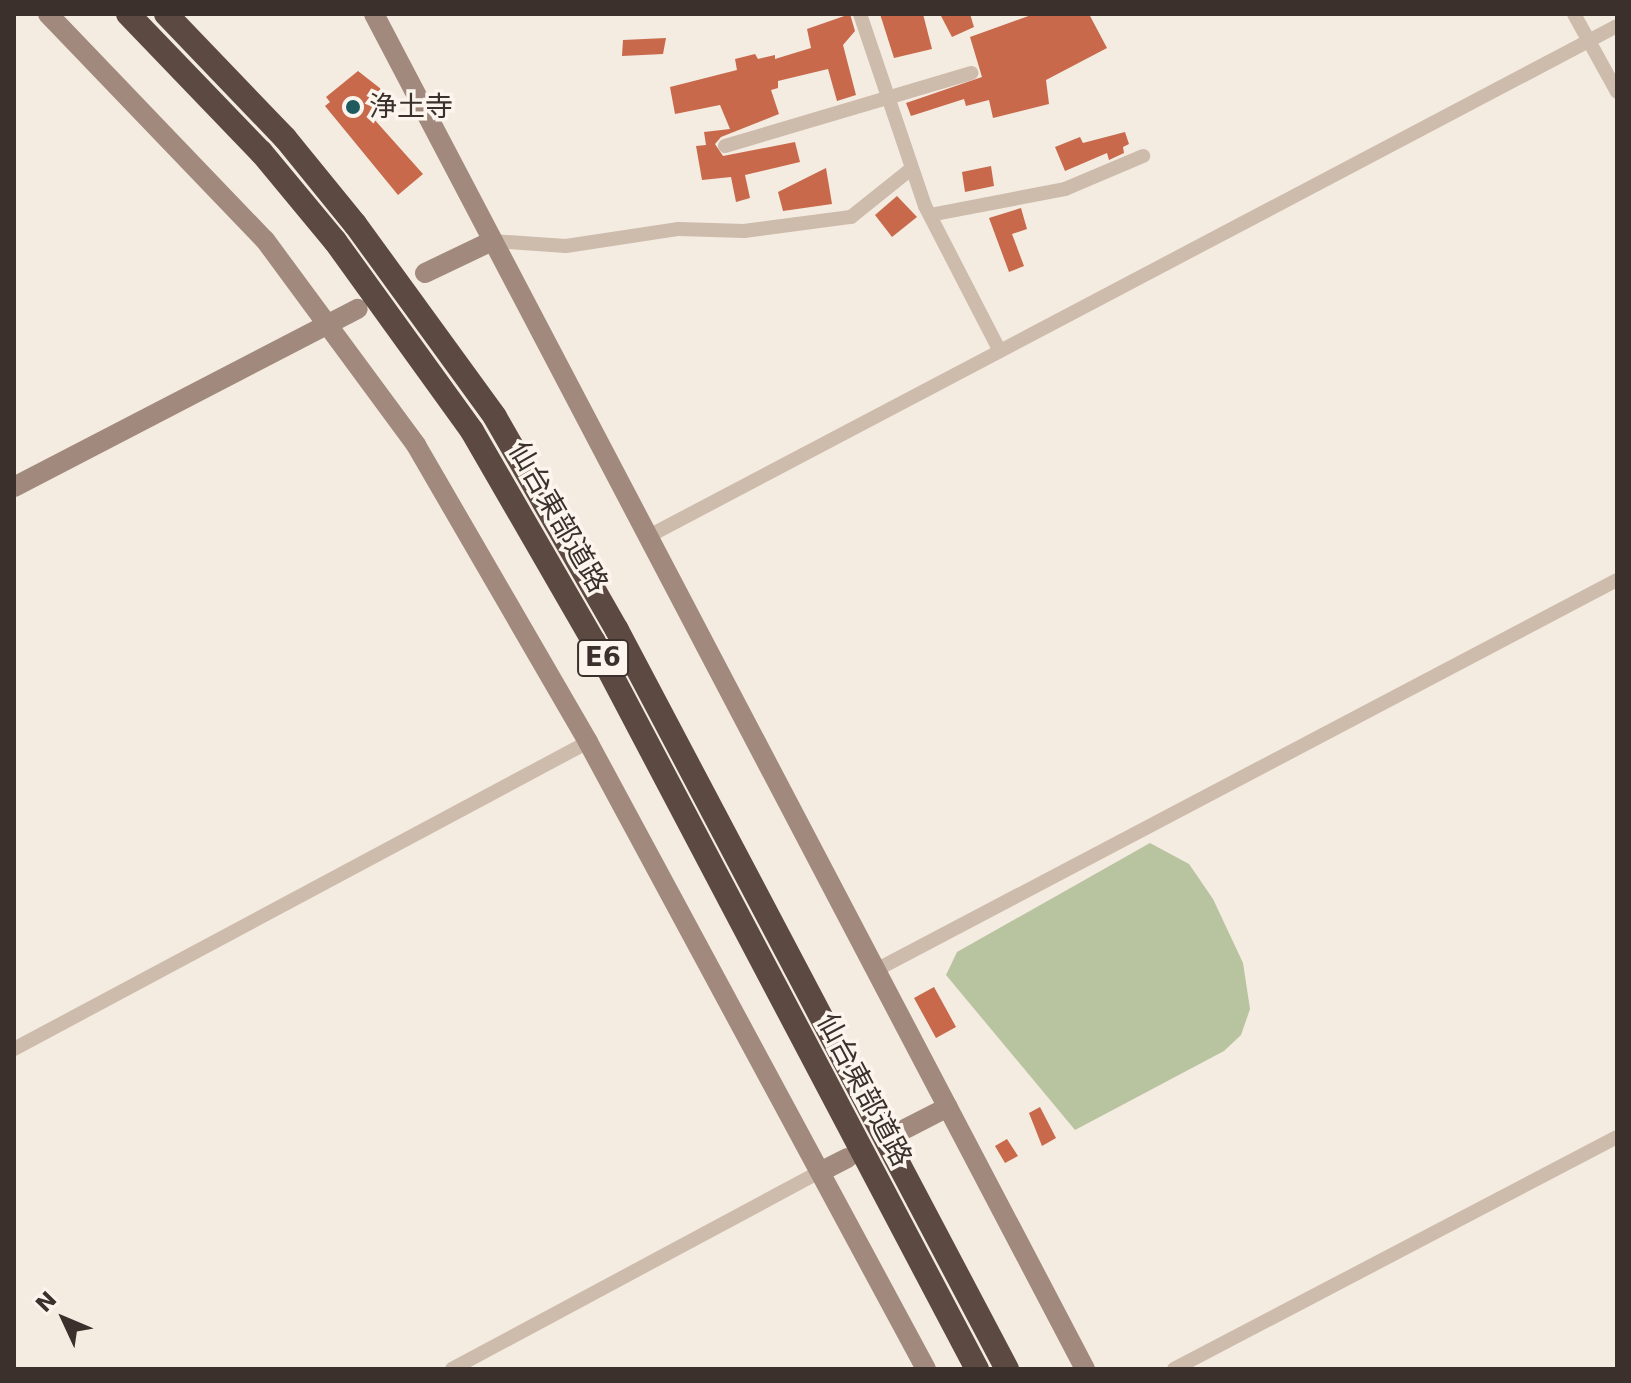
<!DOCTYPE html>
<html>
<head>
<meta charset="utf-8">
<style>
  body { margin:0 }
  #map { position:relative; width:1631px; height:1383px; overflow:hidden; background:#f4ebe1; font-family:"DejaVu Sans","Noto Sans JP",sans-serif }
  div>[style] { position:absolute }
  .green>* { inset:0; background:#b8c4a0 }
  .building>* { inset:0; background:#c8694b }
  .street>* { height:14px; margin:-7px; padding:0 7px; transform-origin:7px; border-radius:7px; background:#cdbbac }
  .secondary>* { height:20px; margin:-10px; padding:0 10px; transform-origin:10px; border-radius:10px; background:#a18a7d }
  .highway>* { height:24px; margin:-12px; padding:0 12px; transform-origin:12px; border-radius:12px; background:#5c4a42 }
  .dots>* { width:22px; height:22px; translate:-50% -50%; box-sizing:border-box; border:4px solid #fbf5ee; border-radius:50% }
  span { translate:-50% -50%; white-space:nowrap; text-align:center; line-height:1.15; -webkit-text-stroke:7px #fbf5ee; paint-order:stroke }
  .shield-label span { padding:2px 6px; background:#fbf5ee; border:2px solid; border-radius:6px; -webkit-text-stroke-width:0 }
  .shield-label { font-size:26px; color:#3b302b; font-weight:700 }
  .poi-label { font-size:28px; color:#3b302b }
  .left { translate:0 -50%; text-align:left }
  .street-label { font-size:28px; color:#3b302b }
  .frame { position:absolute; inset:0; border:16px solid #3b302b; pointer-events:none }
  .north { position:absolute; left:24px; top:1279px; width:80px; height:80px; -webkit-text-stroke:6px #fbf5ee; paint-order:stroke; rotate:314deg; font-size:22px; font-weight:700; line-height:32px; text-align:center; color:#3b302b }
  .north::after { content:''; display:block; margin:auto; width:28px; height:36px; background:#3b302b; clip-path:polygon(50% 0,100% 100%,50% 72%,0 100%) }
</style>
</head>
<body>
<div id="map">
  <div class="green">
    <div style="clip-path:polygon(1150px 843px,1189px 864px,1213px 899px,1243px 963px,1250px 1009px,1241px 1035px,1224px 1051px,1075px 1130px,946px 975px,957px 952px)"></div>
  </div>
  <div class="building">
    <div style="clip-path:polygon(850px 14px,855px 31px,843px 45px,856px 95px,837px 101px,828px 69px,778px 81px,778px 88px,771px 90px,779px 114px,721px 137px,715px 144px,723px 156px,795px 142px,800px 162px,745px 175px,750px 198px,736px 202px,731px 177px,702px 180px,696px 146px,706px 145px,704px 132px,730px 129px,720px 105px,675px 114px,670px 87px,737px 70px,735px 59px,755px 54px,758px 59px,775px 55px,775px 59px,811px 48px,807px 29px)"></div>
    <div style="clip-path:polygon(880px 14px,923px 14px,932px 49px,894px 58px)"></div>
    <div style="clip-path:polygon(940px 14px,970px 14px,974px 27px,952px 37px)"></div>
    <div style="clip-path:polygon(1034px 14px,1089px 14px,1107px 48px,1046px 80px,1049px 104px,993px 118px,989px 100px,966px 106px,964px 99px,911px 116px,906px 103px,982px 77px,970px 37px)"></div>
    <div style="clip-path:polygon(666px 38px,663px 54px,622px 56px,623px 40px)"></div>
    <div style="clip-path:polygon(358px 71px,381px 89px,376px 93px,387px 106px,373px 118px,423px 174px,398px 195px,325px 106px,330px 102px,326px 97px)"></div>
    <div style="clip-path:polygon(1125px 132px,1129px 144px,1123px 147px,1124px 153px,1109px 160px,1107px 153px,1065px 171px,1055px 147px,1080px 137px,1083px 143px)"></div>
    <div style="clip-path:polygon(991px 166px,994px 186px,965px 192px,962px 172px)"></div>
    <div style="clip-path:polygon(826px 168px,832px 204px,783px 211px,778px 192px)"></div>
    <div style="clip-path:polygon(897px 196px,917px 217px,892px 237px,875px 215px)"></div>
    <div style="clip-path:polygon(1021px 208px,1027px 229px,1012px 234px,1024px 266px,1009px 272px,989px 218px)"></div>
    <div style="clip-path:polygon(934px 987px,956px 1027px,936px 1038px,914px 998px)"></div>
    <div style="clip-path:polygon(1040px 1107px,1056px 1138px,1042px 1146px,1029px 1113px)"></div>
    <div style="clip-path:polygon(1007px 1139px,1018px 1156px,1005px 1163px,995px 1146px)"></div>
  </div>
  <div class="street">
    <div style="left:860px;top:14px;width:203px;rotate:71.3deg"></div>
    <div style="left:925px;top:206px;width:163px;rotate:62.7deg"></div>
    <div style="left:1574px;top:14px;width:89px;rotate:61.1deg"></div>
    <div style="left:725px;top:146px;width:257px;rotate:-16.5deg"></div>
    <div style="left:930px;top:215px;width:137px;rotate:-10.9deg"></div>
    <div style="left:1065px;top:189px;width:85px;rotate:-22.9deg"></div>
    <div style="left:492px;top:241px;width:74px;rotate:3.9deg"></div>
    <div style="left:566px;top:246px;width:114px;rotate:-8.6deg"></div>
    <div style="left:679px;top:229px;width:65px;rotate:1.8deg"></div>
    <div style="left:744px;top:231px;width:108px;rotate:-7.5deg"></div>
    <div style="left:851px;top:217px;width:77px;rotate:-38.7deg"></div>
    <div style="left:647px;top:537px;width:1096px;rotate:-27.78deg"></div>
    <div style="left:876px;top:970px;width:837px;rotate:-27.76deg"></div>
    <div style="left:14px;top:1049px;width:651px;rotate:-28.14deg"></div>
    <div style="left:452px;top:1369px;width:417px;rotate:-28.2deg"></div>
    <div style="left:1174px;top:1369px;width:500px;rotate:-27.64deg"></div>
  </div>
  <div class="secondary">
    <div style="left:48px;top:14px;width:313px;rotate:46.2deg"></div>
    <div style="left:265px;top:240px;width:255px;rotate:53.6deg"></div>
    <div style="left:416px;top:445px;width:343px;rotate:59.9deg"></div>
    <div style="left:588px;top:742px;width:712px;rotate:61.67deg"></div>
    <div style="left:374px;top:14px;width:1530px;rotate:62.31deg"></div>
    <div style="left:425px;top:273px;width:74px;rotate:-25.5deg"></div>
    <div style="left:14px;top:487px;width:387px;rotate:-27.4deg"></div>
    <div style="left:905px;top:1129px;width:48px;rotate:-27.1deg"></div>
    <div style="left:820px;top:1172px;width:31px;rotate:-27deg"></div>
  </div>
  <div class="highway">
    <div style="left:128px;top:14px;width:192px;rotate:46.1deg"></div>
    <div style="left:261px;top:152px;width:116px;rotate:50.3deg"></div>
    <div style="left:335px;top:241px;width:234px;rotate:54.2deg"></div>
    <div style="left:472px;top:431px;width:244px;rotate:60deg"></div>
    <div style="left:594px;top:642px;width:822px;rotate:62.22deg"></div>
    <div style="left:166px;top:14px;width:172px;rotate:46.2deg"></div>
    <div style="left:285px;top:138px;width:111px;rotate:50.9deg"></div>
    <div style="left:355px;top:224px;width:238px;rotate:54deg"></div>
    <div style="left:495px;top:417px;width:245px;rotate:60.2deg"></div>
    <div style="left:617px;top:630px;width:836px;rotate:62.18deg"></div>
  </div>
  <div class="dots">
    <div style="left:353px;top:107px;background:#1f5a5e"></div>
  </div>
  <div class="shield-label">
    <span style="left:603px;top:658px">E6</span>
  </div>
  <div class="poi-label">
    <span class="left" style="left:369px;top:107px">浄土寺</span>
  </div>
  <div class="street-label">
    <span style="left:558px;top:517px;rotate:60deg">仙台東部道路</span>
    <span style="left:864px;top:1090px;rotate:62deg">仙台東部道路</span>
  </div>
  <div class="frame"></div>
  <div class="north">N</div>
</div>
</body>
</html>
